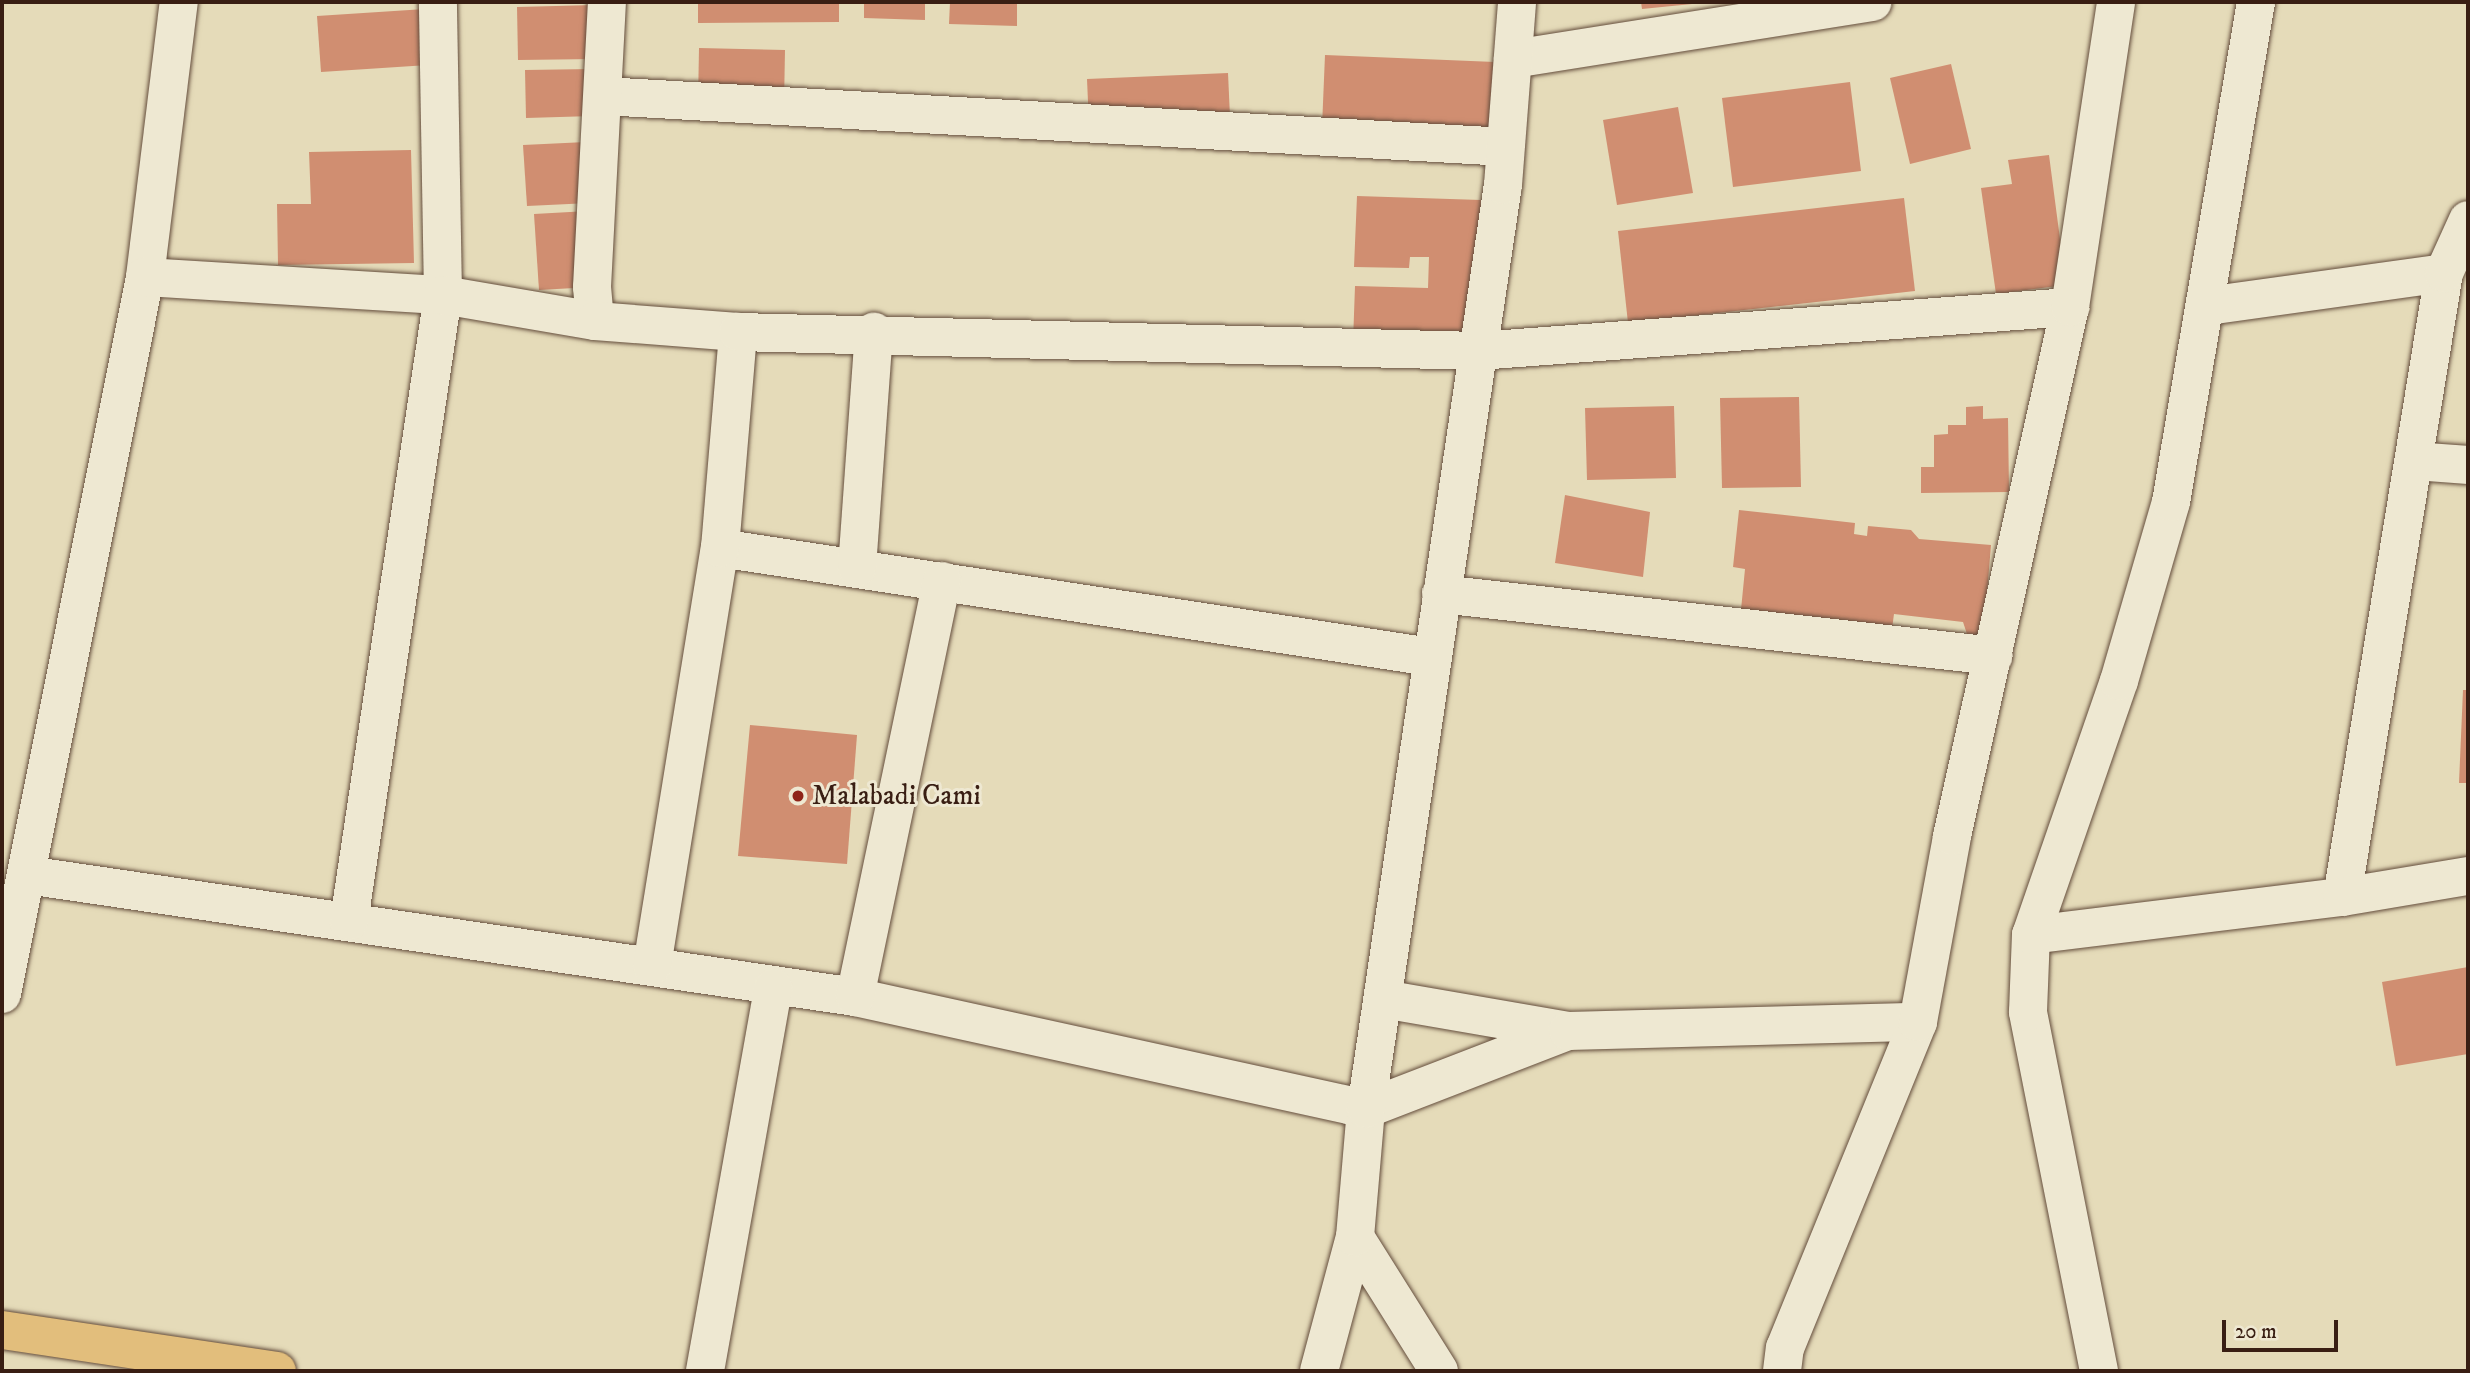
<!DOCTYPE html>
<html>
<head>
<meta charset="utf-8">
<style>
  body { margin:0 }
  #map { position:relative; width:2470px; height:1373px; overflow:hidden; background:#e5dbb9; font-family:"IM FELL DW Pica",serif }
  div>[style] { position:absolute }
  .building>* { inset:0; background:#d08e71 }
  .roads { filter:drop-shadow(0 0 2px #644d3c) drop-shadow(0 0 2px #644d3c) }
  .minor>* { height:38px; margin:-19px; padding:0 19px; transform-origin:19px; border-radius:19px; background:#eee8d2 }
  .major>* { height:38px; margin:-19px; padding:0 19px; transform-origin:19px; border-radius:19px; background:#e2be7c }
  .dots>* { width:19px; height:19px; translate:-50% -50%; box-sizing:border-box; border:4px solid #eee8d2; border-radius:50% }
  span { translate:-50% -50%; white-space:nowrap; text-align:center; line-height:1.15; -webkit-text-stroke:6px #eee8d2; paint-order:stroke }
  .poi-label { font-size:28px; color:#391e13 }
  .left { translate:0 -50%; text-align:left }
  .frame { position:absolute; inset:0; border:4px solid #391e13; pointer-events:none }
  .scale { position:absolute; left:2222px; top:1320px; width:116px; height:32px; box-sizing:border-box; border:4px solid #391e13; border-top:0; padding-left:9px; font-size:21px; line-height:24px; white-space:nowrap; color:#391e13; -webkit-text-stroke:5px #eee8d2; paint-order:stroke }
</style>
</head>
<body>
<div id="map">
  <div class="building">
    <div style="clip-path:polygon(698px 2px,839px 2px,839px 22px,698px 23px)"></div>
    <div style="clip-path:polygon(864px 2px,925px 2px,925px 20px,864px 18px)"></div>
    <div style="clip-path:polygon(950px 2px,1017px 2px,1017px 26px,949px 24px)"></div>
    <div style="clip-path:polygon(1641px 2px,1692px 2px,1692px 4px,1642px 9px)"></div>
    <div style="clip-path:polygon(595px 5px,596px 59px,518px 60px,517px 7px)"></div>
    <div style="clip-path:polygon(425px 9px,428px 65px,321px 72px,317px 16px)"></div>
    <div style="clip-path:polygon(699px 48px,785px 50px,784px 104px,698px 103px)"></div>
    <div style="clip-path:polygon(1325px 55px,1495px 62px,1492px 134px,1322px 127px)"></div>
    <div style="clip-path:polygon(1951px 64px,1971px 149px,1910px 164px,1890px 78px)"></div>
    <div style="clip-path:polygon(592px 69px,593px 116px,526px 118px,525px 70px)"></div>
    <div style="clip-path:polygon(1228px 73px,1230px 117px,1089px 125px,1087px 79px)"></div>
    <div style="clip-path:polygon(1850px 82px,1861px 171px,1733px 187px,1722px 98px)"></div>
    <div style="clip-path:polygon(1678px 107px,1693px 193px,1617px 205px,1603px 120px)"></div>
    <div style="clip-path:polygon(586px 142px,590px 203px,527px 206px,523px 145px)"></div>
    <div style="clip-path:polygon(411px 150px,414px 263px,278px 265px,277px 204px,311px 204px,309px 152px)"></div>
    <div style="clip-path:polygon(2049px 155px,2066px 285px,1996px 294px,1981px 188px,2012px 184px,2008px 160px)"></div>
    <div style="clip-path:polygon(1357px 196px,1481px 200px,1476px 346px,1353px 342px,1355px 286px,1428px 288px,1429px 257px,1410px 257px,1409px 268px,1354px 267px)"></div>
    <div style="clip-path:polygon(1904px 198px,1915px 291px,1628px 323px,1618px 231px)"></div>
    <div style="clip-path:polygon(588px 211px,592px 287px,539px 290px,534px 214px)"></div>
    <div style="clip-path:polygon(1799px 397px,1801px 487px,1722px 488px,1720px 398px)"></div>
    <div style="clip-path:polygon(1674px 406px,1676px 478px,1587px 480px,1585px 408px)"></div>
    <div style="clip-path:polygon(1983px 406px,1983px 419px,2008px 418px,2009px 492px,1921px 493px,1921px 467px,1934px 467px,1934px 435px,1948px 434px,1948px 425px,1966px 425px,1966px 407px)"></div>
    <div style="clip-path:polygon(1565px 495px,1650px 512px,1643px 577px,1555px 563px)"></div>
    <div style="clip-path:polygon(1739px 510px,1855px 523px,1854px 534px,1867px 536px,1868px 526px,1911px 530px,1919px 539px,1991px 545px,1983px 641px,1969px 640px,1963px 622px,1894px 614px,1891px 636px,1740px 620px,1745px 569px,1733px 567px)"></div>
    <div style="clip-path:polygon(2463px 690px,2468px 690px,2468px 783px,2459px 783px)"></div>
    <div style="clip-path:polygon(750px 725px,857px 735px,847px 864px,738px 856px)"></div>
    <div style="clip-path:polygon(2468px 967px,2468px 1054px,2396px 1066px,2382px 982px)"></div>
  </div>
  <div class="roads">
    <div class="minor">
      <div style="left:1513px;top:59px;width:364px;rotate:-9deg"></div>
      <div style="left:603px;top:96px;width:904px;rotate:3.23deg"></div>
      <div style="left:145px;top:277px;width:277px;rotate:-83deg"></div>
      <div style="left:2207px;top:306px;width:239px;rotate:-7.9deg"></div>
      <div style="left:595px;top:321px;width:34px;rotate:-95deg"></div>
      <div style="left:592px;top:287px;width:285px;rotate:-87deg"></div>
      <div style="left:2414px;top:461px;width:54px;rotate:4.2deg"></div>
      <div style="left:720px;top:548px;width:719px;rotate:8.72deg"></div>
      <div style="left:857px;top:568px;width:237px;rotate:-85.9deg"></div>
      <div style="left:1441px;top:594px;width:556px;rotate:6.4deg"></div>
      <div style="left:27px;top:875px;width:837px;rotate:8.38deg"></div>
      <div style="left:855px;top:997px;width:523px;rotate:12.36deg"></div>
      <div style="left:1366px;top:1109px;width:217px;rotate:-21.1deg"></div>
      <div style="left:2342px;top:897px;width:632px;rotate:-80.72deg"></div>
      <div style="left:2444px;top:273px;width:58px;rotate:-65.6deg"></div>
      <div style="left:349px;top:921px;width:633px;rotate:-81.46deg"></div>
      <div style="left:443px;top:295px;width:293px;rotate:-91deg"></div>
      <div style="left:2031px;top:935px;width:313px;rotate:-7deg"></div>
      <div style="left:2342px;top:897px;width:128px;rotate:-9.5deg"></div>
      <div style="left:652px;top:966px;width:423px;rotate:-80.8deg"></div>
      <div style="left:720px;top:548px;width:217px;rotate:-85.2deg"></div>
      <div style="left:2px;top:994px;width:731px;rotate:-78.72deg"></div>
      <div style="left:145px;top:277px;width:299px;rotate:3.5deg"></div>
      <div style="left:443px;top:295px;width:154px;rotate:9.7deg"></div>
      <div style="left:595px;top:321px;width:143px;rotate:4.4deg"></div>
      <div style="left:738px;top:332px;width:740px;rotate:1.47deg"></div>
      <div style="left:1478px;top:351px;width:594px;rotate:-4.25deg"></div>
      <div style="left:855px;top:997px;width:425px;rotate:-78.2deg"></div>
      <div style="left:1383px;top:999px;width:188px;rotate:9.8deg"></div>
      <div style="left:1568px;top:1031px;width:350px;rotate:-1.5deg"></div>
      <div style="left:1355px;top:1237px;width:158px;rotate:57.9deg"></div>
      <div style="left:705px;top:1371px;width:389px;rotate:-79.9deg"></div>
      <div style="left:1319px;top:1371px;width:139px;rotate:-75deg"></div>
      <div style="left:1355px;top:1237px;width:128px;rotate:-85.1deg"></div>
      <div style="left:1366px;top:1109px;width:934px;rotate:-81.57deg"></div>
      <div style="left:1503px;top:185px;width:184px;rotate:-85.6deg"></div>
      <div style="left:1782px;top:1371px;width:23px;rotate:-83deg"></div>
      <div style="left:1785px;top:1348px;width:352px;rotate:-67.8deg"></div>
      <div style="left:1918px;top:1022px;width:189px;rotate:-79.6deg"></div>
      <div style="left:1952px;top:836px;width:542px;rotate:-77.43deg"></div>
      <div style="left:2070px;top:307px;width:308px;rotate:-81.4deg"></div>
      <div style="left:2099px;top:1371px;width:366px;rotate:-101.2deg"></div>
      <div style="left:2028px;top:1012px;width:77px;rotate:-87.8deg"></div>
      <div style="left:2031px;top:935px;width:269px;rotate:-70.9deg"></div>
      <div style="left:2119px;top:681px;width:186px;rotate:-73.8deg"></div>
      <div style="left:2171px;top:502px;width:507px;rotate:-80.35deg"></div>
    </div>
    <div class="major">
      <div style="left:2px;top:1330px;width:278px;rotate:8.5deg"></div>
    </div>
  </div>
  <div class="dots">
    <div style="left:798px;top:796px;background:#8f2418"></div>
  </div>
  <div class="poi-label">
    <span class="left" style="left:812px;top:796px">Malabadi Cami</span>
  </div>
  <div class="frame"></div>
  <div class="scale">20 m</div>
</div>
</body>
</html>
